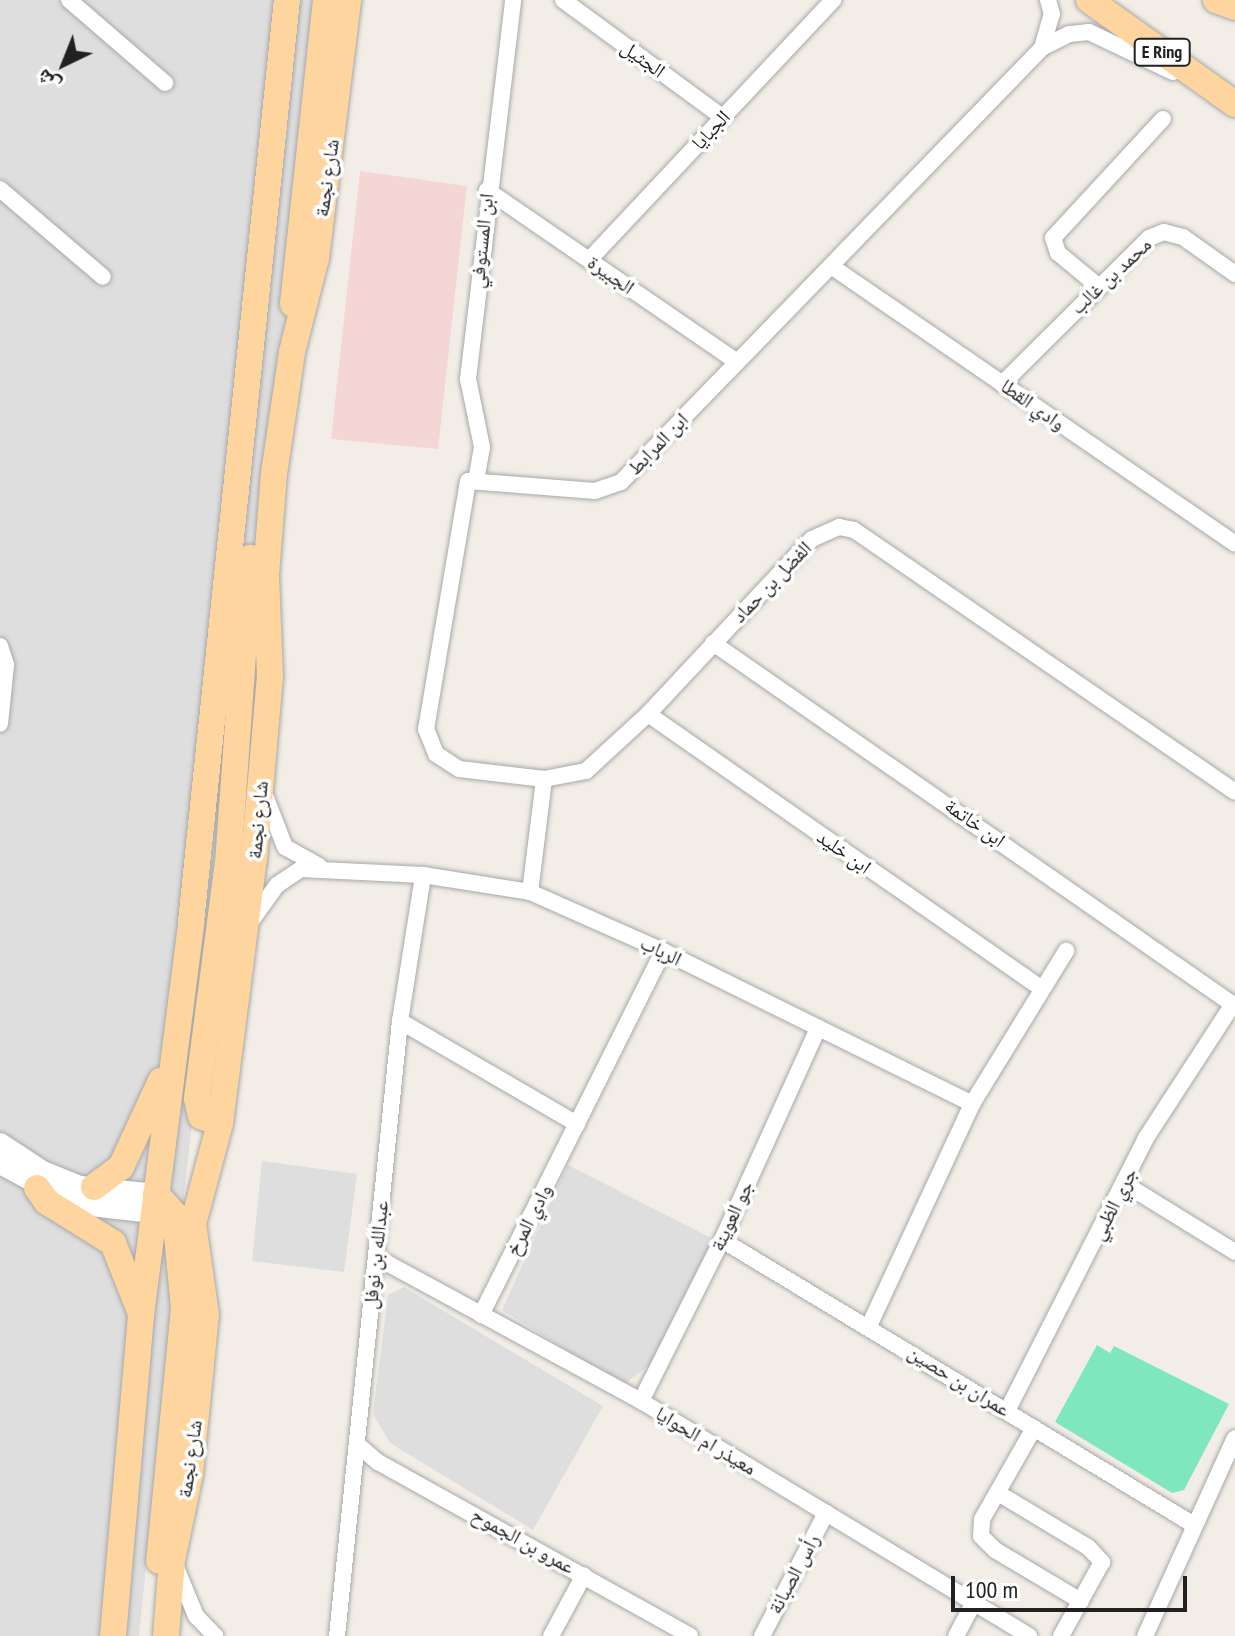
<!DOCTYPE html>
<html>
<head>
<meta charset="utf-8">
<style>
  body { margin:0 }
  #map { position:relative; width:1235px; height:1636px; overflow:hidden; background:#f2eee7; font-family:"PT Sans Narrow","Noto Naskh Arabic",sans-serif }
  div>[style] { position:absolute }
  .residential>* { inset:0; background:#dfdede }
  .commercial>* { inset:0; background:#f4d6d5 }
  .pitch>* { inset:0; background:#7fe7be }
  .roads { filter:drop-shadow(0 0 2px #a8a8a8) drop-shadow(0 0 2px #a8a8a8) }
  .minor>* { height:16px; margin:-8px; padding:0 8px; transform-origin:8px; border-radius:8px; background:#fff }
  .tertiary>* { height:20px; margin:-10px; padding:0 10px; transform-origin:10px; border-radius:10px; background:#fff }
  .primary>* { height:26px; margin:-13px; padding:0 13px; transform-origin:13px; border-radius:13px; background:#ffd59f }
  span { translate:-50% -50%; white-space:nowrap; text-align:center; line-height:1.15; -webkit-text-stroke:7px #fff; paint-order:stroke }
  .shield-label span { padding:2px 6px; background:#fff; border:2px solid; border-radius:6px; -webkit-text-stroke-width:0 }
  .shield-label { font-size:18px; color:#212121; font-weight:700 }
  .street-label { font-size:20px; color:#212121 }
  .north { position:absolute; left:24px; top:24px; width:80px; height:80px; -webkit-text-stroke:6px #fff; paint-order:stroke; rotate:223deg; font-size:22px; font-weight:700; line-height:32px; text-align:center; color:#212121 }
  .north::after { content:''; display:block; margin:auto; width:28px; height:36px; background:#212121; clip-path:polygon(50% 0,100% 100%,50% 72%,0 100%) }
  .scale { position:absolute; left:951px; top:1576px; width:236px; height:36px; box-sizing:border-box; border:4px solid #212121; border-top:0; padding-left:10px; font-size:24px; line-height:28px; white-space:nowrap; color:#212121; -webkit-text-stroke:6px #fff; paint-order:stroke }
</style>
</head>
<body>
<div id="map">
  <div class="residential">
    <div style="clip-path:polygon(0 0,323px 0,180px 1228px,139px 1636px,0 1636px)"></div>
    <div style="clip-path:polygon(262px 1161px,357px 1174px,344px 1272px,252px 1261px)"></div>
    <div style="clip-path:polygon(568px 1165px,715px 1240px,657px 1359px,623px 1385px,502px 1310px)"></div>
    <div style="clip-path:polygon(404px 1287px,603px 1406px,533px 1530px,390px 1443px,373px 1414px,388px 1295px)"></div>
  </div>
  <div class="commercial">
    <div style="clip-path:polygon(360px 171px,467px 186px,438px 449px,331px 439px)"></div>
  </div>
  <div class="pitch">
    <div style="clip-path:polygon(1097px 1345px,1110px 1353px,1114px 1346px,1229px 1404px,1184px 1490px,1172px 1493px,1055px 1422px)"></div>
  </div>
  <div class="roads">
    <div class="minor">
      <div style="left:69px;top:0;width:127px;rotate:40.8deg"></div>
      <div style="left:563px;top:0;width:197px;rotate:36.3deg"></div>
      <div style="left:1042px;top:48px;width:35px;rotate:-74deg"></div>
      <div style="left:1052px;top:14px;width:15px;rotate:-106deg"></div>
      <div style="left:1173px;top:72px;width:93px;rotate:-154.5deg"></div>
      <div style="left:1089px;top:32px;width:20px;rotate:174deg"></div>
      <div style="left:1069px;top:34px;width:30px;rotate:153deg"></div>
      <div style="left:1042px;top:48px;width:605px;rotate:134.13deg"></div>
      <div style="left:621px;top:482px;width:28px;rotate:161deg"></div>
      <div style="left:595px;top:491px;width:127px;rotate:-175.5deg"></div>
      <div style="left:468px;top:481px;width:252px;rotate:99.6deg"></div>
      <div style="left:426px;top:729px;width:27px;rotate:68deg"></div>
      <div style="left:436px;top:754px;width:27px;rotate:33deg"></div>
      <div style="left:459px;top:769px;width:86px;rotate:6.7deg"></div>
      <div style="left:544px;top:779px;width:43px;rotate:-10.8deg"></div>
      <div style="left:586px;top:771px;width:84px;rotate:-42.6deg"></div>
      <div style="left:648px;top:714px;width:240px;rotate:-46.9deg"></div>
      <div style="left:812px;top:539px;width:30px;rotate:-24deg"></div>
      <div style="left:839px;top:527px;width:15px;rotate:11deg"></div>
      <div style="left:854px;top:530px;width:462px;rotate:34.5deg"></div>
      <div style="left:0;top:189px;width:135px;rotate:40.5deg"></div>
      <div style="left:487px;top:190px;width:302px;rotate:34.5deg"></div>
      <div style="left:589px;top:260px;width:357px;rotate:-46.8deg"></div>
      <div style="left:831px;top:266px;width:490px;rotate:34.5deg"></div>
      <div style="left:1098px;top:286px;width:52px;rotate:-140.5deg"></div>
      <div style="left:1058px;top:253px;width:16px;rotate:-108deg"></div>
      <div style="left:1053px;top:238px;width:162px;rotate:-47.3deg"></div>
      <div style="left:1002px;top:384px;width:207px;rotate:-44.8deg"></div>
      <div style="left:1149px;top:238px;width:16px;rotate:-22deg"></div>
      <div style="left:1164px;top:232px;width:20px;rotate:15deg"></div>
      <div style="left:1183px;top:237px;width:64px;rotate:35.4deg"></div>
      <div style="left:476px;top:481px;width:35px;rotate:-80deg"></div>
      <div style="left:482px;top:447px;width:69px;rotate:-101.6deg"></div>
      <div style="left:468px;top:379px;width:382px;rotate:-83.2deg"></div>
      <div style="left:713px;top:643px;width:636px;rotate:34.81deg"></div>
      <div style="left:0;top:646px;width:20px;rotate:72deg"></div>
      <div style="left:6px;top:665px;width:59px;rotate:95.8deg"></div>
      <div style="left:648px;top:714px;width:479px;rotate:34.9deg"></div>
      <div style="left:266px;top:798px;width:53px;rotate:68.8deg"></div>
      <div style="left:285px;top:847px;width:39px;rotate:29deg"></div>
      <div style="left:530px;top:892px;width:114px;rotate:-82.9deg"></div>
      <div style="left:251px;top:921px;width:44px;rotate:-54.2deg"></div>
      <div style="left:277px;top:885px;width:29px;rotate:-34deg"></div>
      <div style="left:301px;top:869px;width:122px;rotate:2.8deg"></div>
      <div style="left:423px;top:875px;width:108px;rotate:9deg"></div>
      <div style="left:530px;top:892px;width:145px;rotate:23.9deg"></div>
      <div style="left:663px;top:951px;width:345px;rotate:26.3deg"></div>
      <div style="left:400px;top:1021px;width:205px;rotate:30.2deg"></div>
      <div style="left:1125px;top:1184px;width:129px;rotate:31.7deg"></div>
      <div style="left:722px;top:1240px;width:551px;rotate:31.12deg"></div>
      <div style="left:376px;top:1257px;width:302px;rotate:28.5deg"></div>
      <div style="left:641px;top:1401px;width:454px;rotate:31.2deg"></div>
      <div style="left:481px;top:1315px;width:407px;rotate:-63.4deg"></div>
      <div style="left:869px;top:1326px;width:245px;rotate:-65.1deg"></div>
      <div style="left:972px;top:1104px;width:180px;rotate:-58.4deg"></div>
      <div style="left:641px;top:1401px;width:180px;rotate:-63.3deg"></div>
      <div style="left:722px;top:1240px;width:233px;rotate:-65.6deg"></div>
      <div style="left:1007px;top:1411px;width:306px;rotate:-63deg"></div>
      <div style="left:1146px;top:1138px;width:160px;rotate:-57deg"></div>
      <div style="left:1034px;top:1428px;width:105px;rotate:119.7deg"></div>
      <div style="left:982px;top:1519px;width:17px;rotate:93deg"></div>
      <div style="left:981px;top:1536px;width:20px;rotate:45deg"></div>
      <div style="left:995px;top:1550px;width:100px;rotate:30.7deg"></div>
      <div style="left:357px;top:1444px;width:28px;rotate:41deg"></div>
      <div style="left:378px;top:1462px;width:357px;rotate:29.1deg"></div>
      <div style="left:998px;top:1493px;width:105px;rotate:31deg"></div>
      <div style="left:1088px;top:1547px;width:21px;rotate:47deg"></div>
      <div style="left:1102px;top:1562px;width:85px;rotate:119deg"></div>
      <div style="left:175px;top:1565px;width:55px;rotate:67.6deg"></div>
      <div style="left:196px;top:1616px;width:28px;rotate:46deg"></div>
      <div style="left:337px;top:1636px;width:618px;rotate:-84.15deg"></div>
      <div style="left:400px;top:1021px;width:148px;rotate:-81deg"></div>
      <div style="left:551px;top:1636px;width:69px;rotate:-61.6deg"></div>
      <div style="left:762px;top:1636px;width:139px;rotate:-62.5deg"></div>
      <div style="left:956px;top:1636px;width:38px;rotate:-62deg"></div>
      <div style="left:1145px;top:1636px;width:217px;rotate:-65.6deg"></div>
    </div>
    <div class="tertiary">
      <div style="left:0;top:1143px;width:51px;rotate:33.1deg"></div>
      <div style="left:43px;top:1171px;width:40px;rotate:22deg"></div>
      <div style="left:80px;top:1186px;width:76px;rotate:6deg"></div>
      <div style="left:0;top:1164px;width:84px;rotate:28.4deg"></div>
      <div style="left:74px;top:1204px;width:96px;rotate:6.6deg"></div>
    </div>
    <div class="primary">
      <div style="left:1089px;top:0;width:179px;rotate:35.5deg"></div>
      <div style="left:1216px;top:0;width:20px;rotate:20deg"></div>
      <div style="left:293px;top:304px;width:306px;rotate:-83.8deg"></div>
      <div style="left:220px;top:1123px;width:20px;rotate:-160deg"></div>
      <div style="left:201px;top:1116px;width:18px;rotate:-103deg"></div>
      <div style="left:197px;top:1098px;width:236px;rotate:-82.5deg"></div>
      <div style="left:228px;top:864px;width:307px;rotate:-85.9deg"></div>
      <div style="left:94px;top:1187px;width:34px;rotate:-37deg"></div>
      <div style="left:121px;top:1167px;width:95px;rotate:-65.1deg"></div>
      <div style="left:37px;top:1188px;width:17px;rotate:54deg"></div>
      <div style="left:47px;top:1202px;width:78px;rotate:31.8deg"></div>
      <div style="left:113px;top:1243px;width:73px;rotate:68.3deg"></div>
      <div style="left:156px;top:1194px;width:28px;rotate:48deg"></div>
      <div style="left:175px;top:1215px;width:93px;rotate:84.5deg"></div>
      <div style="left:184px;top:1308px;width:254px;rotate:95.6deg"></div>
      <div style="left:113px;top:1636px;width:322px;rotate:-85deg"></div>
      <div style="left:141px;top:1315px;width:396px;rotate:-82.7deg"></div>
      <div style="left:191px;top:922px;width:927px;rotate:-84.06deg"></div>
      <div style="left:166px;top:1636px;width:76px;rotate:-85.5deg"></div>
      <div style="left:172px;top:1560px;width:88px;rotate:-78.2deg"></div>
      <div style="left:190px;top:1474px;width:160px;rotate:-84.3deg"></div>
      <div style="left:206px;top:1315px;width:92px;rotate:-98.1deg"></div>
      <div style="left:193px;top:1224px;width:105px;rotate:-75deg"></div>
      <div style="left:220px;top:1123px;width:266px;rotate:-82.7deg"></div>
      <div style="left:254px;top:859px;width:184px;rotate:-85deg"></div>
      <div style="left:270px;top:676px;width:101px;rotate:-92.3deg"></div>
      <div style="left:266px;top:575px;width:101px;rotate:-85.5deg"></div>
      <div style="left:274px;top:474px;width:123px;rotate:-81.6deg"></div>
      <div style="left:292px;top:352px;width:97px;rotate:-75.7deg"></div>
      <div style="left:316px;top:258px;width:260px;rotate:-82.9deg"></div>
    </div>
  </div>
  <div class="shield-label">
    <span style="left:1162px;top:52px">E Ring</span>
  </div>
  <div class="street-label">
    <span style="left:643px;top:59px;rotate:36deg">الجثيل</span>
    <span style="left:711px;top:130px;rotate:-47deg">الجبايا</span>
    <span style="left:327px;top:178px;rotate:-82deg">شارع نجمة</span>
    <span style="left:482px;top:241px;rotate:-84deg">ابن المستوفي</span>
    <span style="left:611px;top:275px;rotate:35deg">الجبيرة</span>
    <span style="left:1111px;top:276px;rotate:-43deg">محمد بن غالب</span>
    <span style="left:1033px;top:405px;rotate:35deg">وادي القطا</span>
    <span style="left:658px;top:444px;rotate:-46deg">ابن المرابط</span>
    <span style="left:772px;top:582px;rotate:-46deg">الفضل بن حماد</span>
    <span style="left:258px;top:820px;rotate:-85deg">شارع نجمة</span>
    <span style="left:975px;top:823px;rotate:35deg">ابن خاتمة</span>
    <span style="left:844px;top:852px;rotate:35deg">ابن خليد</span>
    <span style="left:661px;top:951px;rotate:26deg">الرباب</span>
    <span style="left:1114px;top:1204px;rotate:-63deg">جري الظبي</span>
    <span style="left:732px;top:1216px;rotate:-65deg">جو العوينة</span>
    <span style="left:529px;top:1220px;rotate:-63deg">وادي المرخ</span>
    <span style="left:376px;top:1255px;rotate:-84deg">عبدالله بن نوفل</span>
    <span style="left:959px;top:1381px;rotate:32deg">عمران بن حصين</span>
    <span style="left:706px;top:1441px;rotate:31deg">معيذر ام الحوايا</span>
    <span style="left:190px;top:1459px;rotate:-82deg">شارع نجمة</span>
    <span style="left:523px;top:1541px;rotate:29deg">عمرو بن الجموح</span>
    <span style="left:794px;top:1574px;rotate:-62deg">رأس الصبانة</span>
  </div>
  <div class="north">ش</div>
  <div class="scale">100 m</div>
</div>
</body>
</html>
